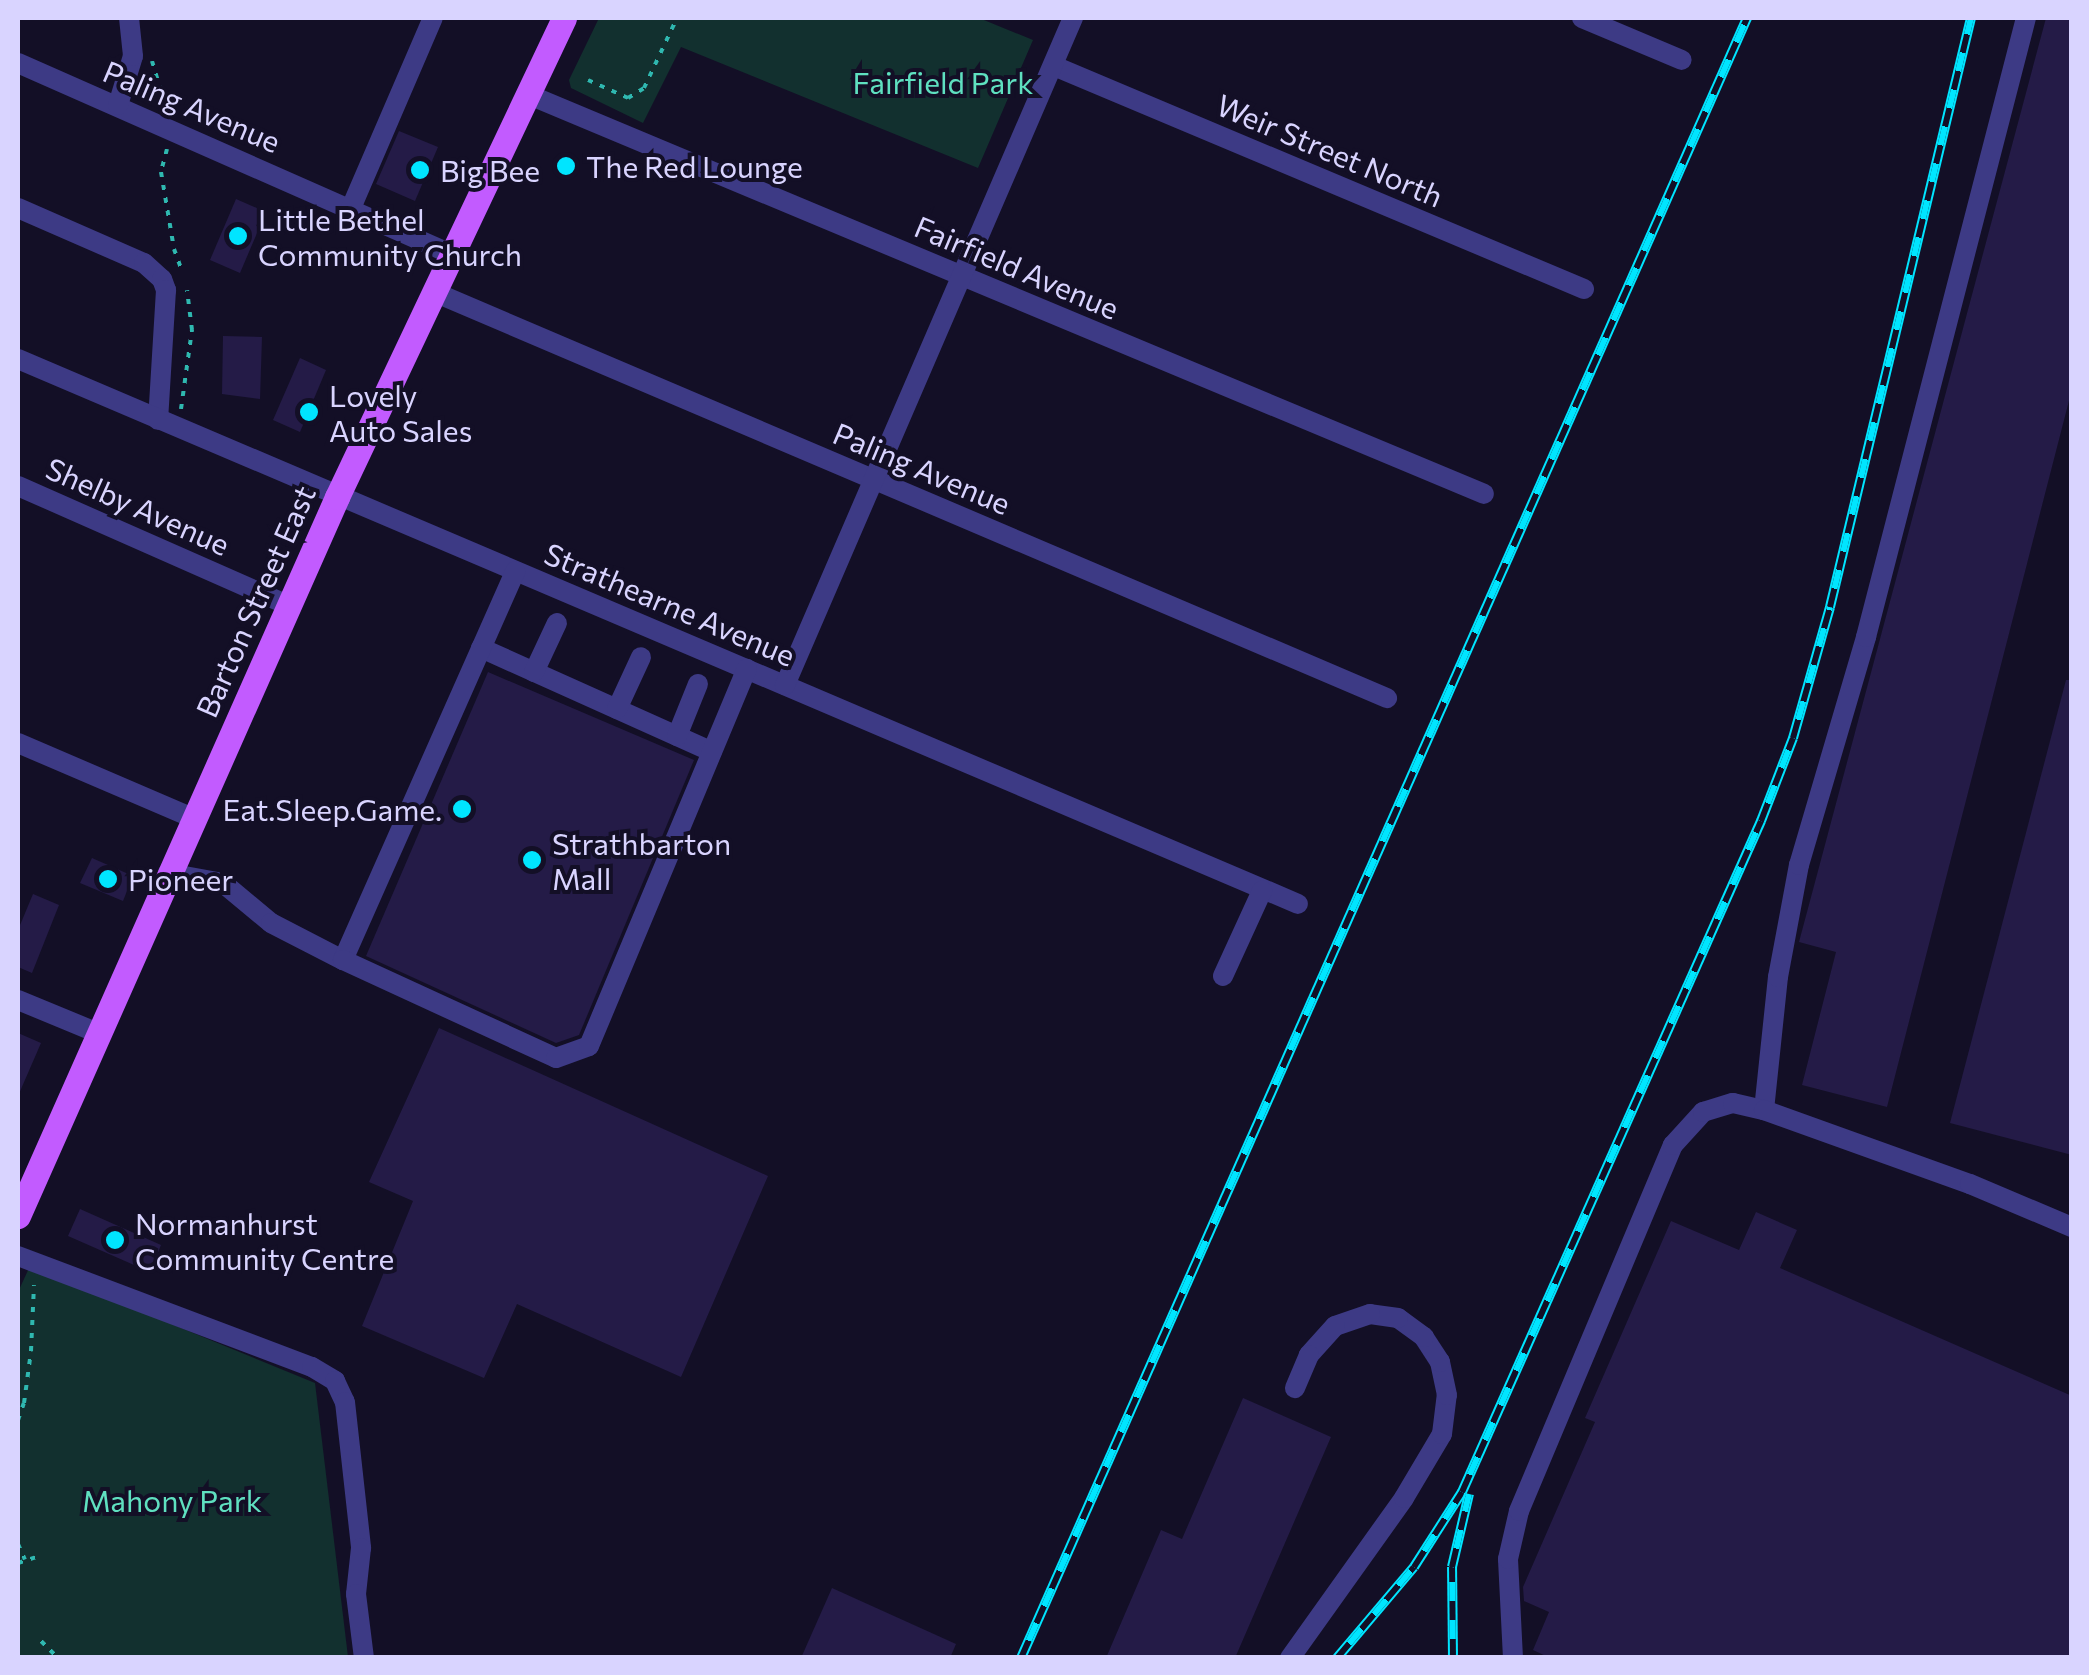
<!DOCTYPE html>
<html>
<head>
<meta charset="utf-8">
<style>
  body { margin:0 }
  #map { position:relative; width:2089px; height:1675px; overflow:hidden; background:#130f26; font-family:Commissioner,sans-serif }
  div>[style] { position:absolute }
  .green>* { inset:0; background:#12302f }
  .building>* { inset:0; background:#241b47 }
  .path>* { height:4px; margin-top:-2px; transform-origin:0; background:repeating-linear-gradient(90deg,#2fb8b0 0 5px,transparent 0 13px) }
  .minor>* { height:20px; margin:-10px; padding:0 10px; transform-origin:10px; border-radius:10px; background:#3d3a85 }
  .major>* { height:25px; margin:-12.5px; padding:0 12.5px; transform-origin:12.5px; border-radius:12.5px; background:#c25bff }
  .rail>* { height:10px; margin-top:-5px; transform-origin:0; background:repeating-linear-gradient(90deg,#130f26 0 19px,#00e5ff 0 38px); box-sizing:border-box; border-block:2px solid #00e5ff }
  .dots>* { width:28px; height:28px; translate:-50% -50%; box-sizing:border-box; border:5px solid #130f26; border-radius:50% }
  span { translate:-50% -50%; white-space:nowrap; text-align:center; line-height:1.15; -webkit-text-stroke:8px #130f26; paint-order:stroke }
  .park-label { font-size:30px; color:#5fe0c0 }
  .street-label { font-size:30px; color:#d9d4ff }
  .poi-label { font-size:30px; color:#d9d4ff }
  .left { translate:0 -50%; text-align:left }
  .right { translate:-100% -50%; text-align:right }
  .frame { position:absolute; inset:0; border:20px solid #d9d4ff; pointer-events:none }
</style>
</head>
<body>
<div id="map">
  <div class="green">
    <div style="clip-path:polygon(599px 18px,979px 18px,1033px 40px,978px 168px,681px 47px,643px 123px,571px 88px,569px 80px)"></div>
    <div style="clip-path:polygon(30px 1266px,315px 1383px,348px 1657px,18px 1658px,18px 1292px)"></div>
  </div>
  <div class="building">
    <div style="clip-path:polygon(2046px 18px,2072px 18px,2072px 389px,1887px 1107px,1802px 1085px,1836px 952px,1799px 942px)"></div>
    <div style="clip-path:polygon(399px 131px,438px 147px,415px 201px,376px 184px)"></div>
    <div style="clip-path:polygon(236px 199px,266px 212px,240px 273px,210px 260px)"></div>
    <div style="clip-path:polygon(223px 336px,262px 337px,260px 399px,222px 394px)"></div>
    <div style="clip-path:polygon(300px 358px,326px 370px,300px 432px,273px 420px)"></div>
    <div style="clip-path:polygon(488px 672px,694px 760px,579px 1035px,556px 1043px,366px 956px)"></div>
    <div style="clip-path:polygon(2066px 680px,2072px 680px,2072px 1155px,1950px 1123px)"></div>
    <div style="clip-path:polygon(92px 858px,133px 876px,123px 901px,80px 883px)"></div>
    <div style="clip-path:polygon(33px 894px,59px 905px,32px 973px,18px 967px,18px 930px)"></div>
    <div style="clip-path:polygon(439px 1028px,768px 1176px,681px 1377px,517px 1304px,484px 1378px,362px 1326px,413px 1201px,369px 1182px)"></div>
    <div style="clip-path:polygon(18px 1033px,41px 1043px,18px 1096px)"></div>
    <div style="clip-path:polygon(80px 1209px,161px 1245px,150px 1272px,68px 1236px)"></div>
    <div style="clip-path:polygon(1756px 1212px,1797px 1230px,1780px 1268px,2072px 1396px,2072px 1658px,1550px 1658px,1533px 1650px,1549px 1612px,1524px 1601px,1523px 1587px,1595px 1422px,1585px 1418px,1671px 1221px,1739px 1250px)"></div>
    <div style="clip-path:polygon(1243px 1398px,1331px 1437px,1235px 1658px,1106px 1658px,1161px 1530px,1182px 1539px)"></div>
    <div style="clip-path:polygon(832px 1588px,956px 1644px,950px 1658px,801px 1658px)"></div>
  </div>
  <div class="path">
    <div style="left:152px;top:61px;width:46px;rotate:73.5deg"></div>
    <div style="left:588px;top:80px;width:44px;rotate:24.2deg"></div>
    <div style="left:628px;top:98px;width:19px;rotate:-32deg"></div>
    <div style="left:644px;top:88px;width:77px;rotate:-64.8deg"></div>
    <div style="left:167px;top:149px;width:24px;rotate:105deg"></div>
    <div style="left:161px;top:172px;width:78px;rotate:80.4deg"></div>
    <div style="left:174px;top:249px;width:23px;rotate:70deg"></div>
    <div style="left:181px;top:409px;width:80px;rotate:-82.1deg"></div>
    <div style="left:192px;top:330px;width:40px;rotate:-97.1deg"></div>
    <div style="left:18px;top:1420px;width:18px;rotate:-71deg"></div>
    <div style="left:24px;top:1403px;width:52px;rotate:-82.3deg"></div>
    <div style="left:31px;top:1351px;width:66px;rotate:-87.4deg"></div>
    <div style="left:18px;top:1544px;width:17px;rotate:66deg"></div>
    <div style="left:18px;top:1563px;width:19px;rotate:-18deg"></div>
    <div style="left:41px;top:1641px;width:24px;rotate:45deg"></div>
  </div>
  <div class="minor">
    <div style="left:1582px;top:18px;width:108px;rotate:22.8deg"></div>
    <div style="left:18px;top:63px;width:474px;rotate:23.8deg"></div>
    <div style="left:1054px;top:66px;width:575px;rotate:22.82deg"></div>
    <div style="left:527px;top:94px;width:1037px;rotate:22.68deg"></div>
    <div style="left:118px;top:105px;width:51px;rotate:-73deg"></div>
    <div style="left:133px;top:56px;width:38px;rotate:-96deg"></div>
    <div style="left:18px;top:208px;width:137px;rotate:23.6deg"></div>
    <div style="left:144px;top:263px;width:24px;rotate:42deg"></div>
    <div style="left:162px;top:279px;width:12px;rotate:70deg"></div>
    <div style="left:166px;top:290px;width:130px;rotate:93.5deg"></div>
    <div style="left:351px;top:208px;width:207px;rotate:-66.7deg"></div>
    <div style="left:434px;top:292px;width:1036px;rotate:23.08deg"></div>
    <div style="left:18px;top:359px;width:1391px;rotate:23.06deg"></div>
    <div style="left:18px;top:486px;width:295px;rotate:23.8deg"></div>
    <div style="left:481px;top:648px;width:253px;rotate:24.2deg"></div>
    <div style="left:534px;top:672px;width:54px;rotate:-64.9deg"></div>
    <div style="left:785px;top:685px;width:727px;rotate:-66.65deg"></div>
    <div style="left:617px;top:709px;width:57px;rotate:-65.2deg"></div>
    <div style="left:677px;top:736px;width:56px;rotate:-68deg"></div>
    <div style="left:18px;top:743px;width:190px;rotate:23.2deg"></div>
    <div style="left:168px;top:873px;width:56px;rotate:10.3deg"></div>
    <div style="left:223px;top:883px;width:62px;rotate:39.8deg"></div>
    <div style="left:271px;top:923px;width:81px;rotate:27.2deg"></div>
    <div style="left:343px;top:960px;width:425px;rotate:-66.1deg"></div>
    <div style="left:343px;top:960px;width:234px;rotate:24.7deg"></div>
    <div style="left:556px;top:1058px;width:35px;rotate:-20deg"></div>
    <div style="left:589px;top:1046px;width:409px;rotate:-67.3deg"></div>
    <div style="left:1223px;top:976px;width:94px;rotate:-65.4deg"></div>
    <div style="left:18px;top:1000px;width:87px;rotate:22.4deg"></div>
    <div style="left:1764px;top:1110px;width:134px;rotate:-84deg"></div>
    <div style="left:1778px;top:977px;width:114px;rotate:-79.4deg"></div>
    <div style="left:1799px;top:865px;width:238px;rotate:-73.6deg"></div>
    <div style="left:1866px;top:637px;width:639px;rotate:-75.51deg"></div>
    <div style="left:18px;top:1256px;width:314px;rotate:20.7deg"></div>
    <div style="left:312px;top:1367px;width:27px;rotate:31deg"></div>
    <div style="left:335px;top:1381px;width:23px;rotate:65deg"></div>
    <div style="left:345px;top:1402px;width:147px;rotate:83.7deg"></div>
    <div style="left:361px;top:1548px;width:46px;rotate:96.2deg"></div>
    <div style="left:356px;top:1594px;width:64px;rotate:82.9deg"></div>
    <div style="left:1290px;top:1658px;width:196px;rotate:-54.5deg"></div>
    <div style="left:1404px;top:1498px;width:74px;rotate:-59.3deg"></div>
    <div style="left:1442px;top:1434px;width:39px;rotate:-83deg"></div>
    <div style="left:1447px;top:1395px;width:34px;rotate:-102deg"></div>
    <div style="left:1440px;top:1362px;width:30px;rotate:-123deg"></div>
    <div style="left:1424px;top:1337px;width:32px;rotate:-144deg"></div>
    <div style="left:1398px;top:1318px;width:28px;rotate:-172deg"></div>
    <div style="left:1370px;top:1314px;width:37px;rotate:161deg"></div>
    <div style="left:1335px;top:1326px;width:39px;rotate:132deg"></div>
    <div style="left:1309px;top:1355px;width:36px;rotate:113deg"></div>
    <div style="left:1513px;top:1658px;width:99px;rotate:-92.9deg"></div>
    <div style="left:1508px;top:1559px;width:49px;rotate:-77.1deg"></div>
    <div style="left:1519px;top:1511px;width:397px;rotate:-67.2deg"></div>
    <div style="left:1673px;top:1145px;width:45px;rotate:-47.7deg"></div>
    <div style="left:1703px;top:1112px;width:31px;rotate:-17deg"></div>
    <div style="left:1733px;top:1103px;width:32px;rotate:13deg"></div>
    <div style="left:1764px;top:1110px;width:219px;rotate:19.8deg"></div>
    <div style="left:1970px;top:1184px;width:111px;rotate:22.9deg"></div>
  </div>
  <div class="major">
    <div style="left:18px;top:1216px;width:787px;rotate:-66.07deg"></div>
    <div style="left:337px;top:497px;width:530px;rotate:-64.64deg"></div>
  </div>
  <div class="rail">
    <div style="left:1021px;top:1658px;width:1794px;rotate:-66.12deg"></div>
    <div style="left:1337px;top:1658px;width:119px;rotate:-49.8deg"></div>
    <div style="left:1414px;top:1567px;width:89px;rotate:-57.4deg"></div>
    <div style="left:1462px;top:1492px;width:735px;rotate:-65.98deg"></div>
    <div style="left:1761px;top:821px;width:89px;rotate:-68.9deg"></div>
    <div style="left:1793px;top:738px;width:136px;rotate:-74.2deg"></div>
    <div style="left:1830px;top:607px;width:606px;rotate:-76.54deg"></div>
    <div style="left:1453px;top:1658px;width:91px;rotate:-90.6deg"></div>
    <div style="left:1452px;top:1567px;width:75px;rotate:-76.9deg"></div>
  </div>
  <div class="dots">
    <div style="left:566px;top:166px;background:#00e5ff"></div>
    <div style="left:420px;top:170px;background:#00e5ff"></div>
    <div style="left:238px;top:236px;background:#00e5ff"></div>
    <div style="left:309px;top:412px;background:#00e5ff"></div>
    <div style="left:462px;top:809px;background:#00e5ff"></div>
    <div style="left:532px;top:860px;background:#00e5ff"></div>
    <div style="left:108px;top:879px;background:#00e5ff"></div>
    <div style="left:115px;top:1240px;background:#00e5ff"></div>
  </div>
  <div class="park-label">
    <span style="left:943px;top:82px">Fairfield Park</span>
    <span style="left:172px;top:1500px">Mahony Park</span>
  </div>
  <div class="street-label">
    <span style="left:192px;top:106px;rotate:23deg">Paling Avenue</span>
    <span style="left:1330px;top:150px;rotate:23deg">Weir Street North</span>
    <span style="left:1017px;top:267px;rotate:23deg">Fairfield Avenue</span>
    <span style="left:922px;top:468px;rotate:23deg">Paling Avenue</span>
    <span style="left:138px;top:506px;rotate:24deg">Shelby Avenue</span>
    <span style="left:255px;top:601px;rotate:-66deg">Barton Street East</span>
    <span style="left:670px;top:604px;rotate:23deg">Strathearne Avenue</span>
  </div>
  <div class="poi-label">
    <span class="left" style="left:586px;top:166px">The Red Lounge</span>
    <span class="left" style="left:440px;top:170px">Big Bee</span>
    <span class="left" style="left:258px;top:236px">Little Bethel<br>Community Church</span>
    <span class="left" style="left:329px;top:412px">Lovely<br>Auto Sales</span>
    <span class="right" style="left:442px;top:809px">Eat.Sleep.Game.</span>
    <span class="left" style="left:552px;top:860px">Strathbarton<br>Mall</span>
    <span class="left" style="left:128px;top:879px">Pioneer</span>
    <span class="left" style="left:135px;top:1240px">Normanhurst<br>Community Centre</span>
  </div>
  <div class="frame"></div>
</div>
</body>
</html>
